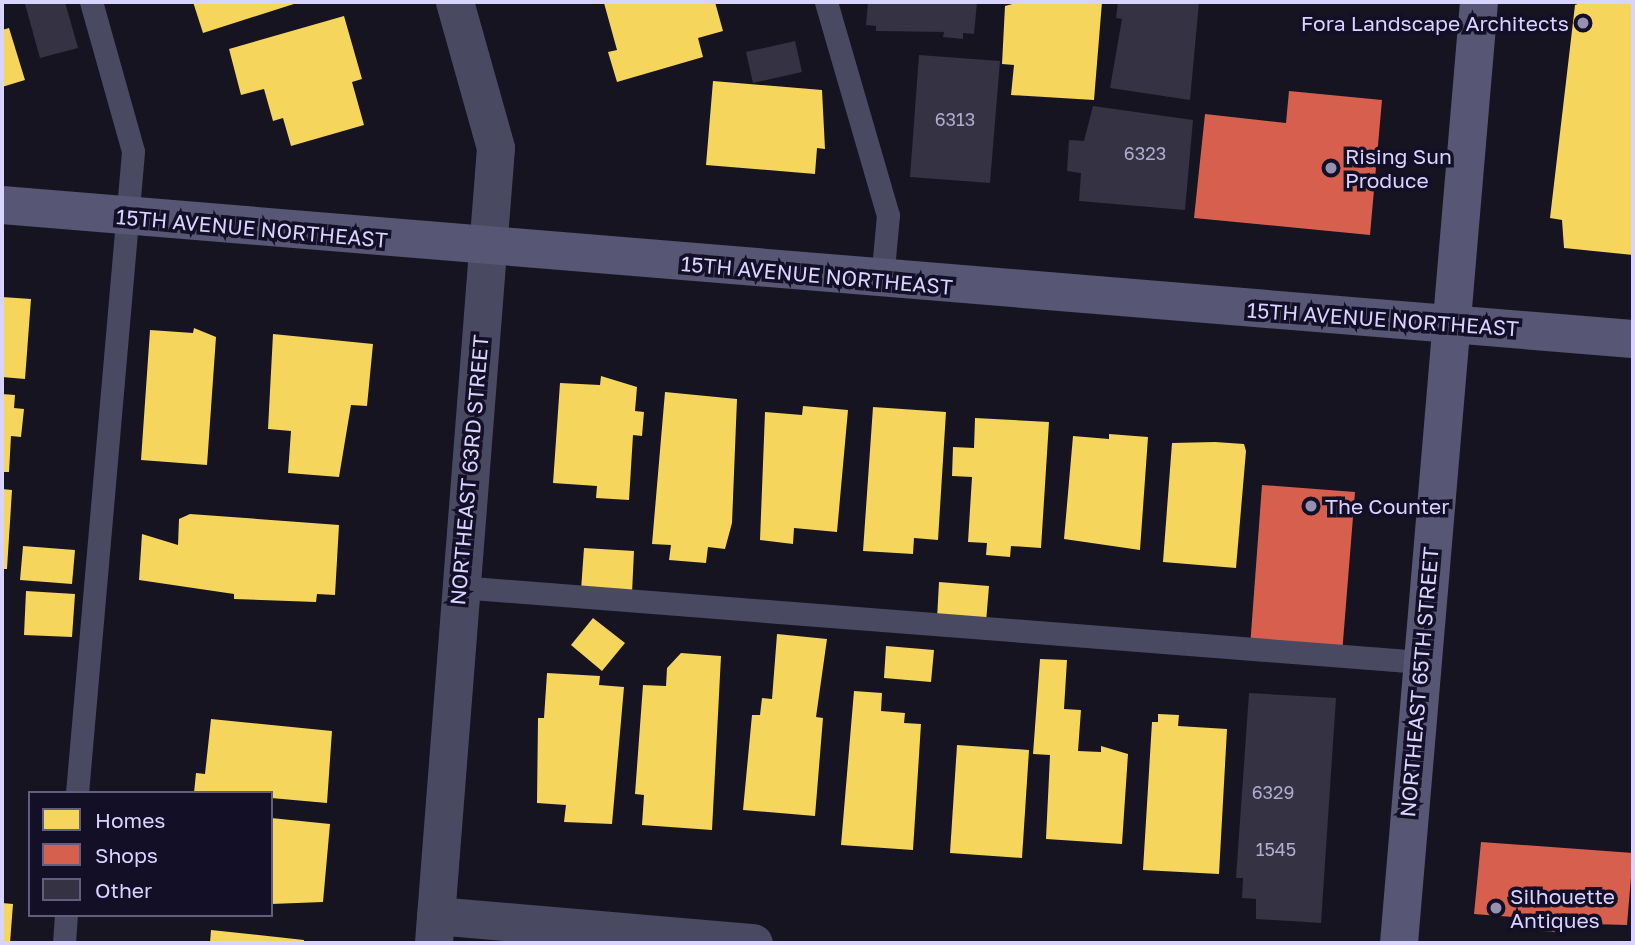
<!DOCTYPE html>
<html>
<head>
<meta charset="utf-8">
<style>
  body { margin:0 }
  #map { position:relative; width:1635px; height:945px; overflow:hidden; background:#161421; font-family:"Golos Text",sans-serif }
  div>[style] { position:absolute }
  .homes>* { inset:0; background:#f6d55c }
  .shops>* { inset:0; background:#d6604d }
  .building>* { inset:0; background:#343243 }
  .service>* { height:23px; margin:-11.5px; padding:0 11.5px; transform-origin:11.5px; border-radius:11.5px; background:#4a4962 }
  .minor>* { height:38px; margin:-19px; padding:0 19px; transform-origin:19px; border-radius:19px; background:#4a4962 }
  .secondary>* { height:38px; margin:-19px; padding:0 19px; transform-origin:19px; border-radius:19px; background:#575674 }
  .dots>* { width:19px; height:19px; translate:-50% -50%; box-sizing:border-box; border:4px solid #130f26; border-radius:50% }
  span { translate:-50% -50%; white-space:nowrap; text-align:center; line-height:1.15; -webkit-text-stroke:7px #130f26; paint-order:stroke }
  .number-label { font-size:18px; color:#b0acd0 }
  .number-label span { -webkit-text-stroke-width:0 }
  .poi-label { font-size:21px; color:#d9d4ff }
  .right { translate:-100% -50%; text-align:right }
  .left { translate:0 -50%; text-align:left }
  .street-label { font-size:21px; color:#d9d4ff }
  .frame { position:absolute; inset:0; border:4px solid #d9d4ff; pointer-events:none }
  .legend { position:absolute; left:28px; top:791px; width:245px; height:126px; box-sizing:border-box; background:#130f26; border:2px solid #625e7d; margin:0; padding:9px 12px; list-style:none; font-size:21px; color:#d9d4ff }
  .legend li { display:flex; align-items:center; gap:14px; height:35px }
  .legend b { width:35px; border:2px solid #625e7d }
</style>
</head>
<body>
<div id="map">
  <div class="homes">
    <div style="clip-path:polygon(193px 2px,300px 2px,203px 33px)"></div>
    <div style="clip-path:polygon(715px 2px,723px 31px,698px 38px,703px 57px,617px 82px,608px 52px,617px 50px,604px 3px)"></div>
    <div style="clip-path:polygon(1020px 2px,1102px 2px,1094px 100px,1011px 95px,1014px 65px,1002px 64px,1005px 6px)"></div>
    <div style="clip-path:polygon(1583px 2px,1633px 2px,1633px 255px,1564px 248px,1562px 220px,1550px 218px,1575px 5px)"></div>
    <div style="clip-path:polygon(344px 16px,362px 79px,352px 82px,364px 125px,291px 146px,283px 118px,273px 121px,264px 89px,241px 95px,229px 49px)"></div>
    <div style="clip-path:polygon(9px 28px,25px 80px,2px 87px,2px 30px)"></div>
    <div style="clip-path:polygon(713px 81px,822px 90px,825px 149px,817px 148px,815px 174px,706px 165px)"></div>
    <div style="clip-path:polygon(2px 297px,31px 299px,25px 379px,2px 377px)"></div>
    <div style="clip-path:polygon(194px 328px,216px 337px,207px 465px,141px 460px,150px 330px,193px 333px)"></div>
    <div style="clip-path:polygon(273px 334px,373px 344px,367px 406px,351px 405px,339px 477px,288px 473px,291px 431px,268px 429px)"></div>
    <div style="clip-path:polygon(601px 376px,637px 387px,635px 411px,644px 412px,642px 436px,633px 435px,629px 500px,596px 498px,597px 486px,553px 483px,560px 383px,600px 385px)"></div>
    <div style="clip-path:polygon(665px 392px,737px 399px,732px 523px,725px 549px,708px 547px,706px 563px,669px 560px,671px 545px,652px 544px)"></div>
    <div style="clip-path:polygon(2px 394px,15px 395px,14px 408px,24px 409px,21px 437px,11px 436px,9px 472px,2px 472px)"></div>
    <div style="clip-path:polygon(803px 406px,848px 410px,837px 532px,794px 528px,793px 544px,760px 540px,765px 412px,802px 415px)"></div>
    <div style="clip-path:polygon(873px 407px,946px 412px,938px 540px,914px 538px,913px 554px,863px 551px)"></div>
    <div style="clip-path:polygon(975px 418px,1049px 422px,1041px 548px,1011px 546px,1010px 557px,986px 555px,987px 543px,968px 542px,972px 477px,952px 476px,953px 447px,974px 448px)"></div>
    <div style="clip-path:polygon(1109px 434px,1148px 437px,1140px 550px,1064px 539px,1073px 436px,1109px 439px)"></div>
    <div style="clip-path:polygon(1215px 442px,1244px 444px,1246px 451px,1236px 568px,1163px 562px,1172px 443px)"></div>
    <div style="clip-path:polygon(2px 489px,12px 490px,7px 569px,2px 569px)"></div>
    <div style="clip-path:polygon(190px 514px,339px 525px,335px 595px,317px 594px,316px 602px,234px 599px,234px 594px,139px 580px,142px 534px,178px 545px,179px 519px)"></div>
    <div style="clip-path:polygon(23px 546px,75px 550px,72px 584px,20px 580px)"></div>
    <div style="clip-path:polygon(584px 548px,634px 551px,632px 593px,581px 590px)"></div>
    <div style="clip-path:polygon(939px 582px,989px 586px,986px 622px,937px 619px)"></div>
    <div style="clip-path:polygon(26px 591px,75px 594px,72px 637px,24px 635px)"></div>
    <div style="clip-path:polygon(593px 618px,625px 643px,602px 671px,571px 645px)"></div>
    <div style="clip-path:polygon(777px 634px,827px 639px,816px 717px,823px 718px,815px 816px,743px 810px,752px 715px,760px 715px,762px 698px,772px 699px)"></div>
    <div style="clip-path:polygon(886px 646px,934px 650px,931px 682px,884px 678px)"></div>
    <div style="clip-path:polygon(681px 653px,721px 656px,712px 830px,642px 825px,644px 795px,635px 794px,643px 685px,666px 686px,667px 668px)"></div>
    <div style="clip-path:polygon(1040px 659px,1067px 660px,1064px 709px,1081px 710px,1078px 751px,1101px 752px,1101px 746px,1128px 754px,1122px 844px,1046px 839px,1050px 755px,1033px 754px)"></div>
    <div style="clip-path:polygon(547px 673px,600px 676px,599px 685px,624px 687px,612px 824px,564px 822px,566px 805px,537px 803px,538px 718px,544px 718px)"></div>
    <div style="clip-path:polygon(854px 691px,882px 693px,881px 711px,905px 713px,904px 723px,921px 724px,913px 850px,841px 845px)"></div>
    <div style="clip-path:polygon(1158px 714px,1179px 715px,1178px 726px,1227px 729px,1219px 874px,1143px 870px,1152px 722px,1158px 722px)"></div>
    <div style="clip-path:polygon(211px 719px,332px 731px,327px 803px,271px 798px,271px 793px,194px 793px,196px 773px,205px 774px)"></div>
    <div style="clip-path:polygon(957px 745px,1029px 750px,1022px 858px,950px 853px)"></div>
    <div style="clip-path:polygon(271px 818px,330px 824px,323px 902px,271px 904px)"></div>
    <div style="clip-path:polygon(2px 903px,13px 904px,10px 943px,2px 943px)"></div>
    <div style="clip-path:polygon(211px 930px,304px 940px,304px 943px,210px 943px)"></div>
  </div>
  <div class="shops">
    <div style="clip-path:polygon(1289px 91px,1382px 100px,1370px 235px,1194px 218px,1205px 114px,1286px 123px)"></div>
    <div style="clip-path:polygon(1262px 485px,1355px 492px,1342px 654px,1250px 647px)"></div>
    <div style="clip-path:polygon(1481px 842px,1633px 853px,1627px 925px,1556px 923px,1555px 932px,1525px 930px,1526px 918px,1474px 914px)"></div>
  </div>
  <div class="building">
    <div style="clip-path:polygon(65px 2px,78px 48px,40px 58px,25px 4px)"></div>
    <div style="clip-path:polygon(868px 2px,977px 2px,974px 34px,963px 33px,963px 39px,943px 37px,944px 32px,876px 31px,876px 26px,866px 25px)"></div>
    <div style="clip-path:polygon(1118px 2px,1199px 2px,1190px 100px,1110px 88px,1122px 19px,1116px 18px)"></div>
    <div style="clip-path:polygon(795px 41px,802px 72px,753px 83px,746px 52px)"></div>
    <div style="clip-path:polygon(919px 55px,1000px 61px,990px 183px,910px 177px)"></div>
    <div style="clip-path:polygon(1093px 106px,1193px 120px,1185px 210px,1079px 201px,1081px 173px,1067px 171px,1069px 140px,1084px 141px)"></div>
    <div style="clip-path:polygon(1249px 693px,1336px 698px,1321px 923px,1256px 919px,1256px 899px,1242px 898px,1243px 878px,1236px 878px)"></div>
  </div>
  <div class="service">
    <div style="left:826px;top:2px;width:222px;rotate:73.8deg"></div>
    <div style="left:888px;top:215px;width:65px;rotate:95.3deg"></div>
    <div style="left:459px;top:587px;width:965px;rotate:4.46deg"></div>
    <div style="left:77px;top:793px;width:644px;rotate:-85.01deg"></div>
    <div style="left:133px;top:151px;width:155px;rotate:-105.7deg"></div>
    <div style="left:64px;top:943px;width:28px;rotate:-86deg"></div>
  </div>
  <div class="minor">
    <div style="left:436px;top:916px;width:319px;rotate:4.9deg"></div>
    <div style="left:434px;top:943px;width:797px;rotate:-85.54deg"></div>
    <div style="left:496px;top:148px;width:152px;rotate:-105.7deg"></div>
  </div>
  <div class="secondary">
    <div style="left:2px;top:205px;width:1636px;rotate:4.7deg"></div>
    <div style="left:1399px;top:943px;width:944px;rotate:-85.14deg"></div>
  </div>
  <div class="dots">
    <div style="left:1583px;top:23px;background:#9591b1"></div>
    <div style="left:1331px;top:168px;background:#9591b1"></div>
    <div style="left:1311px;top:506px;background:#9591b1"></div>
    <div style="left:1496px;top:908px;background:#9591b1"></div>
  </div>
  <div class="number-label">
    <span style="left:955px;top:119px">6313</span>
    <span style="left:1145px;top:153px">6323</span>
    <span style="left:1273px;top:792px">6329</span>
    <span style="left:1276px;top:849px">1545</span>
  </div>
  <div class="poi-label">
    <span class="right" style="left:1569px;top:23px">Fora Landscape Architects</span>
    <span class="left" style="left:1345px;top:168px">Rising Sun<br>Produce</span>
    <span class="left" style="left:1325px;top:506px">The Counter</span>
    <span class="left" style="left:1510px;top:908px">Silhouette<br>Antiques</span>
  </div>
  <div class="street-label">
    <span style="left:252px;top:228px;rotate:5deg">15TH AVENUE NORTHEAST</span>
    <span style="left:817px;top:275px;rotate:5deg">15TH AVENUE NORTHEAST</span>
    <span style="left:1383px;top:319px;rotate:4deg">15TH AVENUE NORTHEAST</span>
    <span style="left:469px;top:470px;rotate:-85deg">NORTHEAST 63RD STREET</span>
    <span style="left:1419px;top:682px;rotate:-85deg">NORTHEAST 65TH STREET</span>
  </div>
  <div class="frame"></div>
  <ul class="legend">
  <li><b style="height:19px;background:#f6d55c"></b>Homes</li>
  <li><b style="height:19px;background:#d6604d"></b>Shops</li>
  <li><b style="height:19px;background:#343243"></b>Other</li>
  </ul>
</div>
</body>
</html>
